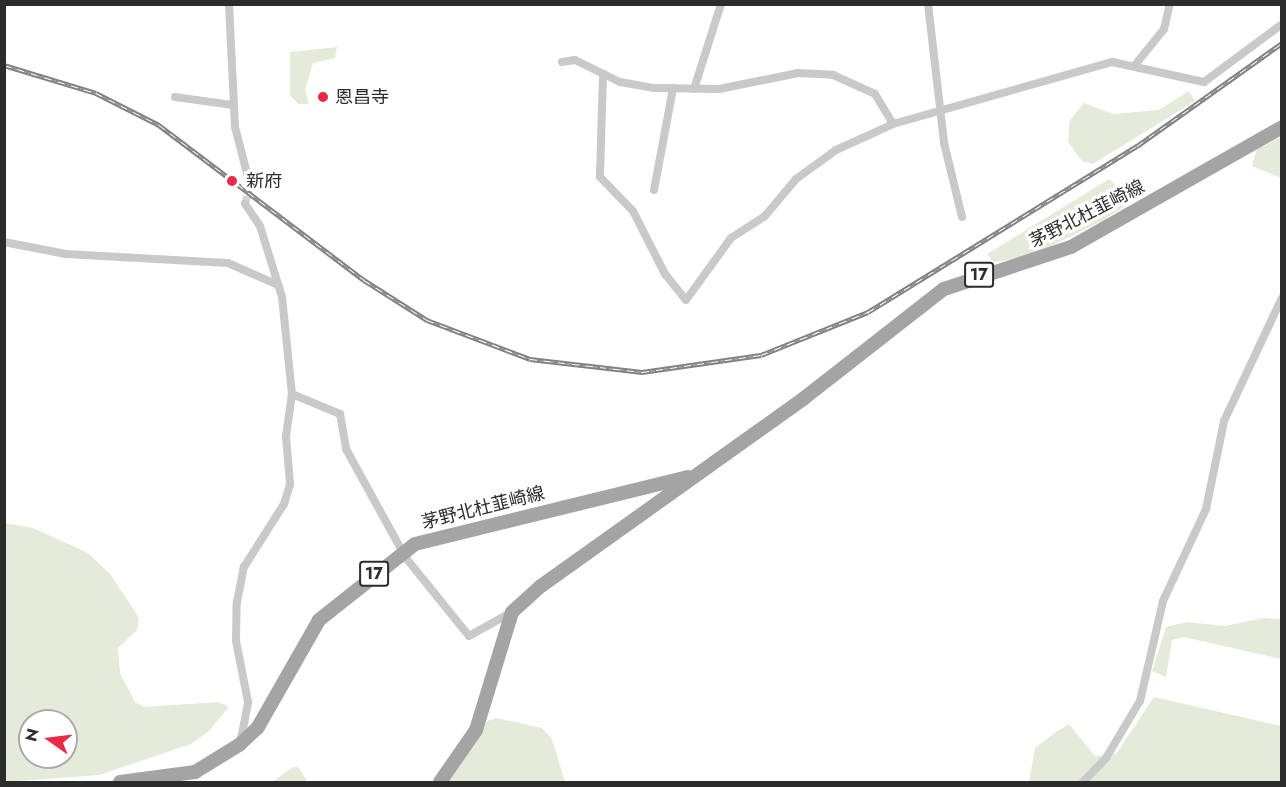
<!DOCTYPE html>
<html>
<head>
<meta charset="utf-8">
<style>
  body { margin:0 }
  #map { position:relative; width:1286px; height:787px; overflow:hidden; background:#fff; font-family:Jost,"Noto Sans JP",sans-serif }
  div>[style] { position:absolute }
  .green>* { inset:0; background:#e4ebd9 }
  .minor-tunnel>* { height:8px; margin-top:-4px; transform-origin:0; background:repeating-linear-gradient(90deg,#d5d5d5 0 8px,transparent 0 12px) }
  .minor>* { height:8px; margin:-4px; padding:0 4px; transform-origin:4px; border-radius:4px; background:#c9c9c9 }
  .primary>* { height:14px; margin:-7px; padding:0 7px; transform-origin:7px; border-radius:7px; background:#a4a4a4 }
  .rail>* { height:4.5px; margin-top:-2.25px; transform-origin:0; background:repeating-linear-gradient(90deg,#fff 0 7px,#818181 0 14px); box-sizing:border-box; border-block:2px solid #818181 }
  .dots>* { width:16px; height:16px; translate:-50% -50%; box-sizing:border-box; border:3px solid #fff; border-radius:50% }
  span { translate:-50% -50%; white-space:nowrap; text-align:center; line-height:1.15; -webkit-text-stroke:6px #fff; paint-order:stroke }
  .shield-label span { padding:2px 4px; background:#fff; border:2px solid; border-radius:4px; -webkit-text-stroke-width:0 }
  .shield-label { font-size:16px; color:#2c2c2c; font-weight:700 }
  .poi-label { font-size:18px; color:#2c2c2c }
  .left { translate:0 -50%; text-align:left }
  .street-label { font-size:18px; color:#2c2c2c }
  .frame { position:absolute; inset:0; border:6px solid #2c2c2c; pointer-events:none }
  .north { position:absolute; left:18px; top:709px; width:60px; height:60px; box-sizing:border-box; background:#fff; border:2px solid #ababab; border-radius:50%; rotate:284deg; font-size:16px; font-weight:700; line-height:24px; text-align:center; color:#2c2c2c }
  .north::after { content:''; display:block; margin:auto; width:21px; height:27px; background:#e92946; clip-path:polygon(50% 0,100% 100%,50% 72%,0 100%) }
</style>
</head>
<body>
<div id="map">
  <div class="green">
    <div style="clip-path:polygon(337px 47px,335px 58px,313px 63px,305px 90px,309px 104px,298px 104px,290px 95px,290px 52px)"></div>
    <div style="clip-path:polygon(1189px 91px,1195px 101px,1093px 164px,1082px 161px,1068px 142px,1070px 120px,1084px 103px,1113px 114px,1159px 110px)"></div>
    <div style="clip-path:polygon(1281px 137px,1281px 178px,1252px 166px,1257px 149px)"></div>
    <div style="clip-path:polygon(1109px 179px,1128px 196px,1126px 205px,1104px 220px,1027px 258px,994px 262px,987px 254px)"></div>
    <div style="clip-path:polygon(evenodd,4px 523px,33px 528px,88px 553px,111px 575px,139px 618px,137px 630px,118px 648px,120px 673px,135px 702px,144px 707px,218px 702px,229px 707px,209px 731px,191px 744px,99px 775px,5px 782px,4px 523px,30px 721px,66px 721px,66px 757px,30px 757px,30px 721px)"></div>
    <div style="clip-path:polygon(1263px 618px,1281px 619px,1281px 659px,1184px 637px,1172px 640px,1166px 677px,1152px 671px,1166px 627px,1187px 622px,1225px 626px)"></div>
    <div style="clip-path:polygon(1154px 697px,1281px 726px,1281px 782px,1029px 782px,1035px 748px,1056px 732px,1069px 724px,1095px 756px,1116px 754px)"></div>
    <div style="clip-path:polygon(497px 718px,542px 728px,552px 739px,565px 782px,449px 782px,487px 721px)"></div>
    <div style="clip-path:polygon(293px 767px,298px 767px,308px 782px,272px 782px)"></div>
  </div>
  <div class="minor-tunnel">
    <div style="left:245px;top:204px;width:20px;rotate:-75deg"></div>
  </div>
  <div class="minor">
    <div style="left:229px;top:4px;width:123px;rotate:87.2deg"></div>
    <div style="left:235px;top:127px;width:60px;rotate:75.5deg"></div>
    <div style="left:928px;top:4px;width:140px;rotate:83.4deg"></div>
    <div style="left:944px;top:143px;width:76px;rotate:76.3deg"></div>
    <div style="left:562px;top:62px;width:13px;rotate:-9deg"></div>
    <div style="left:575px;top:60px;width:50px;rotate:26.1deg"></div>
    <div style="left:620px;top:82px;width:35px;rotate:10deg"></div>
    <div style="left:654px;top:88px;width:65px;rotate:0.9deg"></div>
    <div style="left:719px;top:89px;width:81px;rotate:-11.4deg"></div>
    <div style="left:798px;top:73px;width:35px;rotate:3deg"></div>
    <div style="left:833px;top:75px;width:46px;rotate:24.3deg"></div>
    <div style="left:875px;top:94px;width:35px;rotate:59deg"></div>
    <div style="left:1135px;top:65px;width:46px;rotate:-51.1deg"></div>
    <div style="left:1164px;top:29px;width:26px;rotate:-77deg"></div>
    <div style="left:603px;top:74px;width:103px;rotate:91.7deg"></div>
    <div style="left:600px;top:177px;width:47px;rotate:45.9deg"></div>
    <div style="left:633px;top:211px;width:71px;rotate:63.1deg"></div>
    <div style="left:665px;top:274px;width:33px;rotate:51deg"></div>
    <div style="left:686px;top:300px;width:77px;rotate:-54deg"></div>
    <div style="left:731px;top:238px;width:40px;rotate:-32.9deg"></div>
    <div style="left:765px;top:216px;width:48px;rotate:-50deg"></div>
    <div style="left:796px;top:179px;width:49px;rotate:-35.9deg"></div>
    <div style="left:836px;top:150px;width:63px;rotate:-24.5deg"></div>
    <div style="left:893px;top:124px;width:228px;rotate:-15.8deg"></div>
    <div style="left:1112px;top:62px;width:94px;rotate:12.3deg"></div>
    <div style="left:1204px;top:82px;width:97px;rotate:-36.6deg"></div>
    <div style="left:694px;top:89px;width:89px;rotate:-72.4deg"></div>
    <div style="left:175px;top:97px;width:59px;rotate:7.9deg"></div>
    <div style="left:654px;top:190px;width:104px;rotate:-79.4deg"></div>
    <div style="left:4px;top:242px;width:63px;rotate:11deg"></div>
    <div style="left:66px;top:254px;width:162px;rotate:3.2deg"></div>
    <div style="left:228px;top:263px;width:55px;rotate:23.7deg"></div>
    <div style="left:292px;top:394px;width:52px;rotate:22.6deg"></div>
    <div style="left:340px;top:414px;width:36px;rotate:80deg"></div>
    <div style="left:346px;top:449px;width:124px;rotate:61.2deg"></div>
    <div style="left:406px;top:558px;width:100px;rotate:51.1deg"></div>
    <div style="left:469px;top:636px;width:49px;rotate:-29.2deg"></div>
    <div style="left:241px;top:739px;width:38px;rotate:-79deg"></div>
    <div style="left:248px;top:702px;width:62px;rotate:-101.1deg"></div>
    <div style="left:236px;top:641px;width:39px;rotate:-89deg"></div>
    <div style="left:237px;top:602px;width:36px;rotate:-79deg"></div>
    <div style="left:244px;top:567px;width:75px;rotate:-57.6deg"></div>
    <div style="left:284px;top:504px;width:21px;rotate:-73deg"></div>
    <div style="left:290px;top:484px;width:48px;rotate:-94.8deg"></div>
    <div style="left:286px;top:436px;width:42px;rotate:-81.9deg"></div>
    <div style="left:292px;top:394px;width:98px;rotate:-95.9deg"></div>
    <div style="left:282px;top:297px;width:74px;rotate:-107.2deg"></div>
    <div style="left:260px;top:226px;width:27px;rotate:-124deg"></div>
    <div style="left:1083px;top:782px;width:33px;rotate:-46deg"></div>
    <div style="left:1106px;top:758px;width:66px;rotate:-59.2deg"></div>
    <div style="left:1140px;top:701px;width:103px;rotate:-77deg"></div>
    <div style="left:1163px;top:601px;width:102px;rotate:-64.9deg"></div>
    <div style="left:1206px;top:509px;width:90px;rotate:-78.4deg"></div>
    <div style="left:1224px;top:421px;width:136px;rotate:-64.8deg"></div>
  </div>
  <div class="primary">
    <div style="left:120px;top:782px;width:76px;rotate:-7.6deg"></div>
    <div style="left:195px;top:772px;width:52px;rotate:-31.5deg"></div>
    <div style="left:239px;top:745px;width:26px;rotate:-43deg"></div>
    <div style="left:258px;top:727px;width:123px;rotate:-60.3deg"></div>
    <div style="left:319px;top:620px;width:122px;rotate:-38.4deg"></div>
    <div style="left:415px;top:544px;width:281px;rotate:-13.8deg"></div>
    <div style="left:440px;top:782px;width:63px;rotate:-55.3deg"></div>
    <div style="left:476px;top:730px;width:123px;rotate:-73deg"></div>
    <div style="left:512px;top:612px;width:39px;rotate:-42deg"></div>
    <div style="left:541px;top:586px;width:322px;rotate:-35.5deg"></div>
    <div style="left:803px;top:399px;width:179px;rotate:-38deg"></div>
    <div style="left:944px;top:289px;width:134px;rotate:-18.3deg"></div>
    <div style="left:1071px;top:247px;width:243px;rotate:-29.6deg"></div>
  </div>
  <div class="rail">
    <div style="left:4px;top:65px;width:96px;rotate:16.9deg"></div>
    <div style="left:96px;top:93px;width:71px;rotate:26.9deg"></div>
    <div style="left:159px;top:125px;width:257px;rotate:37.1deg"></div>
    <div style="left:364px;top:280px;width:75px;rotate:32.4deg"></div>
    <div style="left:427px;top:320px;width:110px;rotate:20.7deg"></div>
    <div style="left:530px;top:359px;width:113px;rotate:6.6deg"></div>
    <div style="left:642px;top:372px;width:120px;rotate:-8.1deg"></div>
    <div style="left:761px;top:355px;width:115px;rotate:-21.9deg"></div>
    <div style="left:868px;top:312px;width:316px;rotate:-31.7deg"></div>
    <div style="left:1137px;top:146px;width:178px;rotate:-35.4deg"></div>
  </div>
  <div class="dots">
    <div style="left:323px;top:97px;background:#e92946"></div>
    <div style="left:232px;top:181px;background:#e92946"></div>
  </div>
  <div class="shield-label">
    <span style="left:979px;top:275px">17</span>
    <span style="left:374px;top:574px">17</span>
  </div>
  <div class="poi-label">
    <span class="left" style="left:335px;top:97px">恩昌寺</span>
    <span class="left" style="left:246px;top:181px">新府</span>
  </div>
  <div class="street-label">
    <span style="left:1087px;top:214px;rotate:-27deg">茅野北杜韮崎線</span>
    <span style="left:483px;top:508px;rotate:-14deg">茅野北杜韮崎線</span>
  </div>
  <div class="frame"></div>
  <div class="north">N</div>
</div>
</body>
</html>
